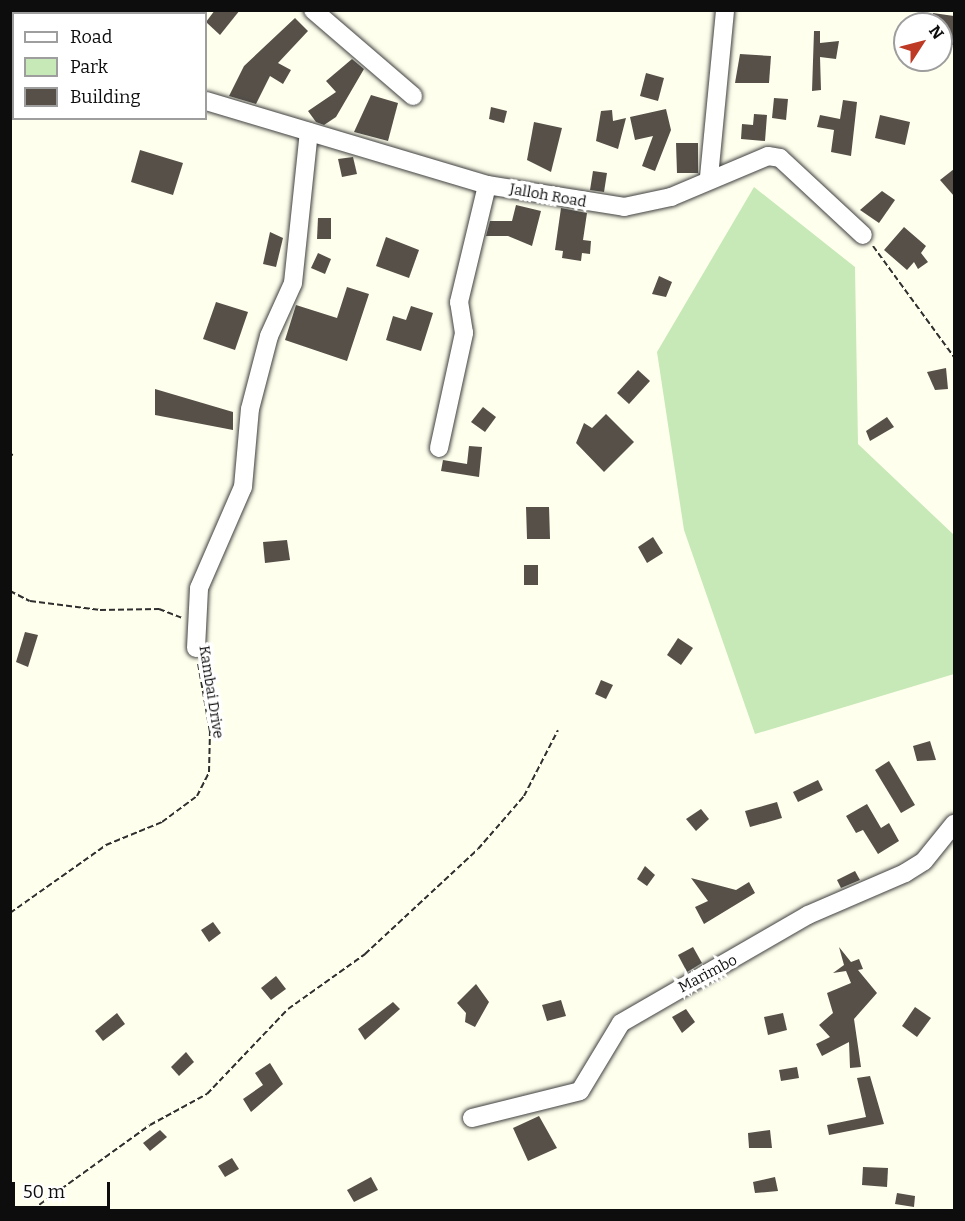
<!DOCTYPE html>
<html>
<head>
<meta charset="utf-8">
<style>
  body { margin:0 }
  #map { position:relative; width:965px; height:1221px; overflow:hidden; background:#ffffed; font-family:Bitter,serif }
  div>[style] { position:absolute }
  .green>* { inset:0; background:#c7e9b7 }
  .building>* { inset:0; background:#565049 }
  .path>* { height:2px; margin-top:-1px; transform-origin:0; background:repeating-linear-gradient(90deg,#2f2f2f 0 6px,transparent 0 9px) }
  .roads { filter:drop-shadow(0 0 2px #404040) drop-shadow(0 0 2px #404040) }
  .minor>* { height:18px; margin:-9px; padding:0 9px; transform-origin:9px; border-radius:9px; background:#fff }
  span { translate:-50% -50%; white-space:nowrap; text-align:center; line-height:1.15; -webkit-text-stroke:6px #fff; paint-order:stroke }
  .street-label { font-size:15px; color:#0d0d0d }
  .frame { position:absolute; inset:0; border:12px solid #0d0d0d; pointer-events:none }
  .legend { position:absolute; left:12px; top:12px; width:195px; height:108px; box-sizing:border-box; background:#fff; border:2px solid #9e9e9e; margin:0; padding:8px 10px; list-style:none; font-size:18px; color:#0d0d0d }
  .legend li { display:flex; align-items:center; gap:12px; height:30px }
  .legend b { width:30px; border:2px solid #9e9e9e }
  .north { position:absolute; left:893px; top:12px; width:60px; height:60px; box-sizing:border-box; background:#fff; border:2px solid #9e9e9e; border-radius:50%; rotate:54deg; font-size:16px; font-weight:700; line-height:24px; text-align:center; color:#0d0d0d }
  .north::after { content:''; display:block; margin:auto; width:21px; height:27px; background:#be3a24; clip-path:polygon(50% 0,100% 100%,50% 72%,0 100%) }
  .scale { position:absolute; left:12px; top:1182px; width:98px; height:27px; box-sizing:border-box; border:3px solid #0d0d0d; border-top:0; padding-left:8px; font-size:18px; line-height:21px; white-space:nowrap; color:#0d0d0d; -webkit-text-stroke:4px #fff; paint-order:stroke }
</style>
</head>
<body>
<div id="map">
  <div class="green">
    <div style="clip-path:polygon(754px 187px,855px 267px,858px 444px,954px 535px,954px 674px,755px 734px,684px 530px,657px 352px)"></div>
  </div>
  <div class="building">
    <div style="clip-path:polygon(215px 10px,240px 10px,220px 35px,206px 22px)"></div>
    <div style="clip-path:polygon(933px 13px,954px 16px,954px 45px,941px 44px,941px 24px,932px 24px)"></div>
    <div style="clip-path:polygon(295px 18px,308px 31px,278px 63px,291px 70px,283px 84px,270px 76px,256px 104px,229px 96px,244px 66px)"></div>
    <div style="clip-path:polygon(814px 31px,820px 31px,820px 43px,839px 41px,836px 59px,820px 57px,821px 90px,812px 91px)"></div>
    <div style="clip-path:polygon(740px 54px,771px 56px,769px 83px,735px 83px)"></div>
    <div style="clip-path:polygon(352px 59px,364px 69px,336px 117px,324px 125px,316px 122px,308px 111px,336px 92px,326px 81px)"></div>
    <div style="clip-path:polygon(646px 73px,664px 78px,658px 101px,640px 96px)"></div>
    <div style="clip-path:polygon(371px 95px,398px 103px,388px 141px,354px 132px)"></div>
    <div style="clip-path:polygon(774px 98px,788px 99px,786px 120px,772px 118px)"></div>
    <div style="clip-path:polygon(843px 100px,857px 102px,851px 156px,831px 152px,834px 130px,817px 127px,820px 115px,840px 119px)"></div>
    <div style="clip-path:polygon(491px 107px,507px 111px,504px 123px,489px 119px)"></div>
    <div style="clip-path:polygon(666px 109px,671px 130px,655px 171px,642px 166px,653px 136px,635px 140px,630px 117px)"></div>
    <div style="clip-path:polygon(612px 110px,613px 121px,626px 118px,618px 149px,596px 141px,601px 111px)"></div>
    <div style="clip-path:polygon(754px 114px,767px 115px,765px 141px,741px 139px,742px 124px,753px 125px)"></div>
    <div style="clip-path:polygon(880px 115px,910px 122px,905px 145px,875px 138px)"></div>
    <div style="clip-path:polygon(534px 122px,562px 128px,551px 172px,527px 160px)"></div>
    <div style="clip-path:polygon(676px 143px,698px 143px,698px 173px,677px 173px)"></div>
    <div style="clip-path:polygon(140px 150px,183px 163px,173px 195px,131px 182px)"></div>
    <div style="clip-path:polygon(353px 157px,357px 174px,342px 177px,338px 159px)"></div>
    <div style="clip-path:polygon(954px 169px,954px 196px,940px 180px)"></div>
    <div style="clip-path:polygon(593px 171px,607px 173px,604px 192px,590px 190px)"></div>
    <div style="clip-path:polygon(882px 191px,895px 200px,879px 223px,860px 210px)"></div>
    <div style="clip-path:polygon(516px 205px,541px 211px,532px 246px,508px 236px,486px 236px,490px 221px,512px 221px)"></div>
    <div style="clip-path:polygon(561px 208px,587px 213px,583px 240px,591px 241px,590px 254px,582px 253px,581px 261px,562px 258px,563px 251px,555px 250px)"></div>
    <div style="clip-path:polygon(318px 218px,331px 218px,331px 239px,317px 239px)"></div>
    <div style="clip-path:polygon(904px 227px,926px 246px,921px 253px,928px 262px,918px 269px,914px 262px,907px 270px,884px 250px)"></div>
    <div style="clip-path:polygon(270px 232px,283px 238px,276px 267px,263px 264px)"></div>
    <div style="clip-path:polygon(386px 237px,419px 250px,409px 278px,376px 266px)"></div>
    <div style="clip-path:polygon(318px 253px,331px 259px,325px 274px,311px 268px)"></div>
    <div style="clip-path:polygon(659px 276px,672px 282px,666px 297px,652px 294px)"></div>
    <div style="clip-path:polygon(347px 287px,369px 294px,347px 361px,285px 340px,296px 305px,337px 318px)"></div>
    <div style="clip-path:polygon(216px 302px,248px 312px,235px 350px,203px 339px)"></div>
    <div style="clip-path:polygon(411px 306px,433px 313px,421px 351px,386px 340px,393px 316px,406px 320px)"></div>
    <div style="clip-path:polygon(946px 368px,948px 389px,935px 390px,927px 372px)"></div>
    <div style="clip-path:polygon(638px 370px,650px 381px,629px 404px,617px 393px)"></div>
    <div style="clip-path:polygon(155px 389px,233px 412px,233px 430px,155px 415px)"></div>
    <div style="clip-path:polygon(483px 407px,496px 417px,485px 432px,471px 422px)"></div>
    <div style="clip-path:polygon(606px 414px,634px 442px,604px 472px,576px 443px,584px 423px,592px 428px)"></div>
    <div style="clip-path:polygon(887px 417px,894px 427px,870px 441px,866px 431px)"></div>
    <div style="clip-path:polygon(469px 446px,482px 447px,479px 477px,441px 471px,443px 460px,467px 464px)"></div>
    <div style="clip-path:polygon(526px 507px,549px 507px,550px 539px,527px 539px)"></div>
    <div style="clip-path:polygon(653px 537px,663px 553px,647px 563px,638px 547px)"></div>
    <div style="clip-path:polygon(287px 540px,290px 560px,265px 563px,263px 542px)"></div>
    <div style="clip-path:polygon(524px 565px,538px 565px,538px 585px,524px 585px)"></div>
    <div style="clip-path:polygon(25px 632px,38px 635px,28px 667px,16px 662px)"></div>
    <div style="clip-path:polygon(678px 638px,693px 648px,681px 665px,667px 655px)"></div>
    <div style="clip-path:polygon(601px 680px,613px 685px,606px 699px,595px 694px)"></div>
    <div style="clip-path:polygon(930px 741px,936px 760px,917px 761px,913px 746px)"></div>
    <div style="clip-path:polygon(889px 761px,915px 805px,901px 813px,875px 770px)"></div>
    <div style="clip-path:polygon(818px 780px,823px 790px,798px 802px,793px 792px)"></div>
    <div style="clip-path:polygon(777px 802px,782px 818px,750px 827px,745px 811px)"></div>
    <div style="clip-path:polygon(867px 804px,881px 828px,889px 823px,899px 841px,878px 854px,863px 830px,856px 833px,846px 816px)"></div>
    <div style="clip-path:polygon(701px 809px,709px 819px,696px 831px,686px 819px)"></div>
    <div style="clip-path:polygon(645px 866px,655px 875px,647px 886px,637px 879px)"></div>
    <div style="clip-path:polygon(855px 871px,860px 880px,841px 888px,837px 880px)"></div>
    <div style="clip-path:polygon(691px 878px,736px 890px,749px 882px,755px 893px,704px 924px,695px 907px,708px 901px)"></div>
    <div style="clip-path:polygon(213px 922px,221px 933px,209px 942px,201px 930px)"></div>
    <div style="clip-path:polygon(693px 947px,702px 963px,687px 972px,678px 955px)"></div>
    <div style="clip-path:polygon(839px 947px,851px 962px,859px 959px,863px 969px,858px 970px,877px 993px,854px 1019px,861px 1067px,850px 1068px,849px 1042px,822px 1056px,816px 1044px,830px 1037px,819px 1025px,833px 1013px,827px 993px,851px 983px,846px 971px,833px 973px,844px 965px)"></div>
    <div style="clip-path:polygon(276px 976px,286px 989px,271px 1000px,261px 988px)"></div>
    <div style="clip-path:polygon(476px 984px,489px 1002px,475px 1027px,465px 1022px,466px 1013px,457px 1003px)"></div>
    <div style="clip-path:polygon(561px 1000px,566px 1016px,547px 1021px,542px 1005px)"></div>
    <div style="clip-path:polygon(393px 1002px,400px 1009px,365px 1040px,358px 1029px)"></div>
    <div style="clip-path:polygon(915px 1007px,931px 1018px,917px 1037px,902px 1026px)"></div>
    <div style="clip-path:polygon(686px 1009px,695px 1022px,682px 1033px,672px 1017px)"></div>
    <div style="clip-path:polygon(117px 1013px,125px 1024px,103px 1041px,95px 1031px)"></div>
    <div style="clip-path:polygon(783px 1013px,787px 1030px,768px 1035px,764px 1017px)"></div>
    <div style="clip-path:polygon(186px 1052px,194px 1062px,179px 1076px,171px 1067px)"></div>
    <div style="clip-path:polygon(270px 1063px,283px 1084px,251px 1112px,243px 1099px,263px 1085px,255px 1073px)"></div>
    <div style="clip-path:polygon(797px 1067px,799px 1078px,781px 1081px,779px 1070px)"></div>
    <div style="clip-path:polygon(870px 1076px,884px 1124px,829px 1135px,827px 1125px,866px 1117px,857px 1078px)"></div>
    <div style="clip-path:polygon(539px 1116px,557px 1148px,528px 1161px,513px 1128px)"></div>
    <div style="clip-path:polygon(160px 1130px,167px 1137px,150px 1151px,143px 1143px)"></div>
    <div style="clip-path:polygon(770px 1130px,772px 1148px,749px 1148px,748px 1133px)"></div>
    <div style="clip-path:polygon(232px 1158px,239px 1169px,225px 1177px,218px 1166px)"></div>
    <div style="clip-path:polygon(863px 1167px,888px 1168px,887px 1187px,862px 1185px)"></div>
    <div style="clip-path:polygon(371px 1177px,378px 1190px,354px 1202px,347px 1190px)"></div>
    <div style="clip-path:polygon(775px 1177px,778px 1191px,755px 1193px,753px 1182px)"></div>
    <div style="clip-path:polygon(897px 1193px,915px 1196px,914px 1207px,895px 1204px)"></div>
  </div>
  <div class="path">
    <div style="left:873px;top:246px;width:137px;rotate:53.9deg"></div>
    <div style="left:10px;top:454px;width:3px;rotate:18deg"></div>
    <div style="left:10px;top:591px;width:22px;rotate:27deg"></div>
    <div style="left:30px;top:601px;width:71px;rotate:7.3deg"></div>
    <div style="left:100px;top:610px;width:59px;rotate:-1deg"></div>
    <div style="left:159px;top:609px;width:26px;rotate:21deg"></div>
    <div style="left:10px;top:913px;width:118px;rotate:-35.3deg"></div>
    <div style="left:106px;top:845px;width:61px;rotate:-22.3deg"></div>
    <div style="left:162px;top:822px;width:44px;rotate:-36.6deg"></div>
    <div style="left:197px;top:796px;width:27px;rotate:-63deg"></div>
    <div style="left:209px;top:772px;width:40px;rotate:-88.6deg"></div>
    <div style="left:210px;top:732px;width:70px;rotate:-99.9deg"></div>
    <div style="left:32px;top:1210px;width:145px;rotate:-35.8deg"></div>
    <div style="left:150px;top:1125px;width:65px;rotate:-28.5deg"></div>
    <div style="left:207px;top:1094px;width:117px;rotate:-46.4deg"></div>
    <div style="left:288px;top:1009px;width:95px;rotate:-35.5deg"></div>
    <div style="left:365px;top:954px;width:154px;rotate:-42.9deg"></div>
    <div style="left:478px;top:849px;width:70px;rotate:-49deg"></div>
    <div style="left:524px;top:796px;width:74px;rotate:-62.7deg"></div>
  </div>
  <div class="roads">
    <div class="minor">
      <div style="left:313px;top:10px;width:132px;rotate:40.7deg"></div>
      <div style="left:133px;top:14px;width:4px;rotate:-63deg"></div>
      <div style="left:10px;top:80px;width:4px;rotate:-14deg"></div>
      <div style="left:206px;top:101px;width:293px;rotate:16.6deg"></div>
      <div style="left:487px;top:185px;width:139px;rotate:9.1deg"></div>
      <div style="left:624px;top:207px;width:48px;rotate:-12deg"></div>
      <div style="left:671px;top:197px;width:105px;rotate:-22.9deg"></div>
      <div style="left:768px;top:156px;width:12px;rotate:9deg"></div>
      <div style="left:780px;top:158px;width:113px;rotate:42.9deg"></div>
      <div style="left:709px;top:177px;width:168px;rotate:-84.5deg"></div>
      <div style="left:439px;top:448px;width:118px;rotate:-77.7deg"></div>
      <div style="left:464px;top:333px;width:31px;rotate:-99deg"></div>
      <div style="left:459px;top:302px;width:120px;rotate:-76.5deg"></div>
      <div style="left:196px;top:648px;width:60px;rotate:-87.1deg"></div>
      <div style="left:199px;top:588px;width:110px;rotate:-66.5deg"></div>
      <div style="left:243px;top:487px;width:78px;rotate:-84.9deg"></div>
      <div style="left:250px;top:409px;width:75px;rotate:-75.4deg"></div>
      <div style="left:269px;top:336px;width:58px;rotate:-65.6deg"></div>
      <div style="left:293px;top:283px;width:152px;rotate:-84deg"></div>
      <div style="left:472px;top:1118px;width:111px;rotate:-14deg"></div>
      <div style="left:580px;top:1091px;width:79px;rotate:-58.9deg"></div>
      <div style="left:621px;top:1023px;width:216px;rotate:-30deg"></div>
      <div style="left:808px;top:915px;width:106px;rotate:-23.4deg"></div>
      <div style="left:905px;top:873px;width:22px;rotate:-32deg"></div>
      <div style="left:924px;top:861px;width:48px;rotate:-51deg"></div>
    </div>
  </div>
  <div class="street-label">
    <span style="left:548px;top:196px;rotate:10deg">Jalloh Road</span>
    <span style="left:211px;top:692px;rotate:81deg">Kambai Drive</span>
    <span style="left:708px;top:974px;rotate:-28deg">Marimbo</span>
  </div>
  <div class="frame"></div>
  <ul class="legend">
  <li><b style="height:8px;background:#fff"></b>Road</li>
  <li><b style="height:16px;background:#c7e9b7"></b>Park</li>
  <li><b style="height:16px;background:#565049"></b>Building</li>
  </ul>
  <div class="north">N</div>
  <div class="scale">50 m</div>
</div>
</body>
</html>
